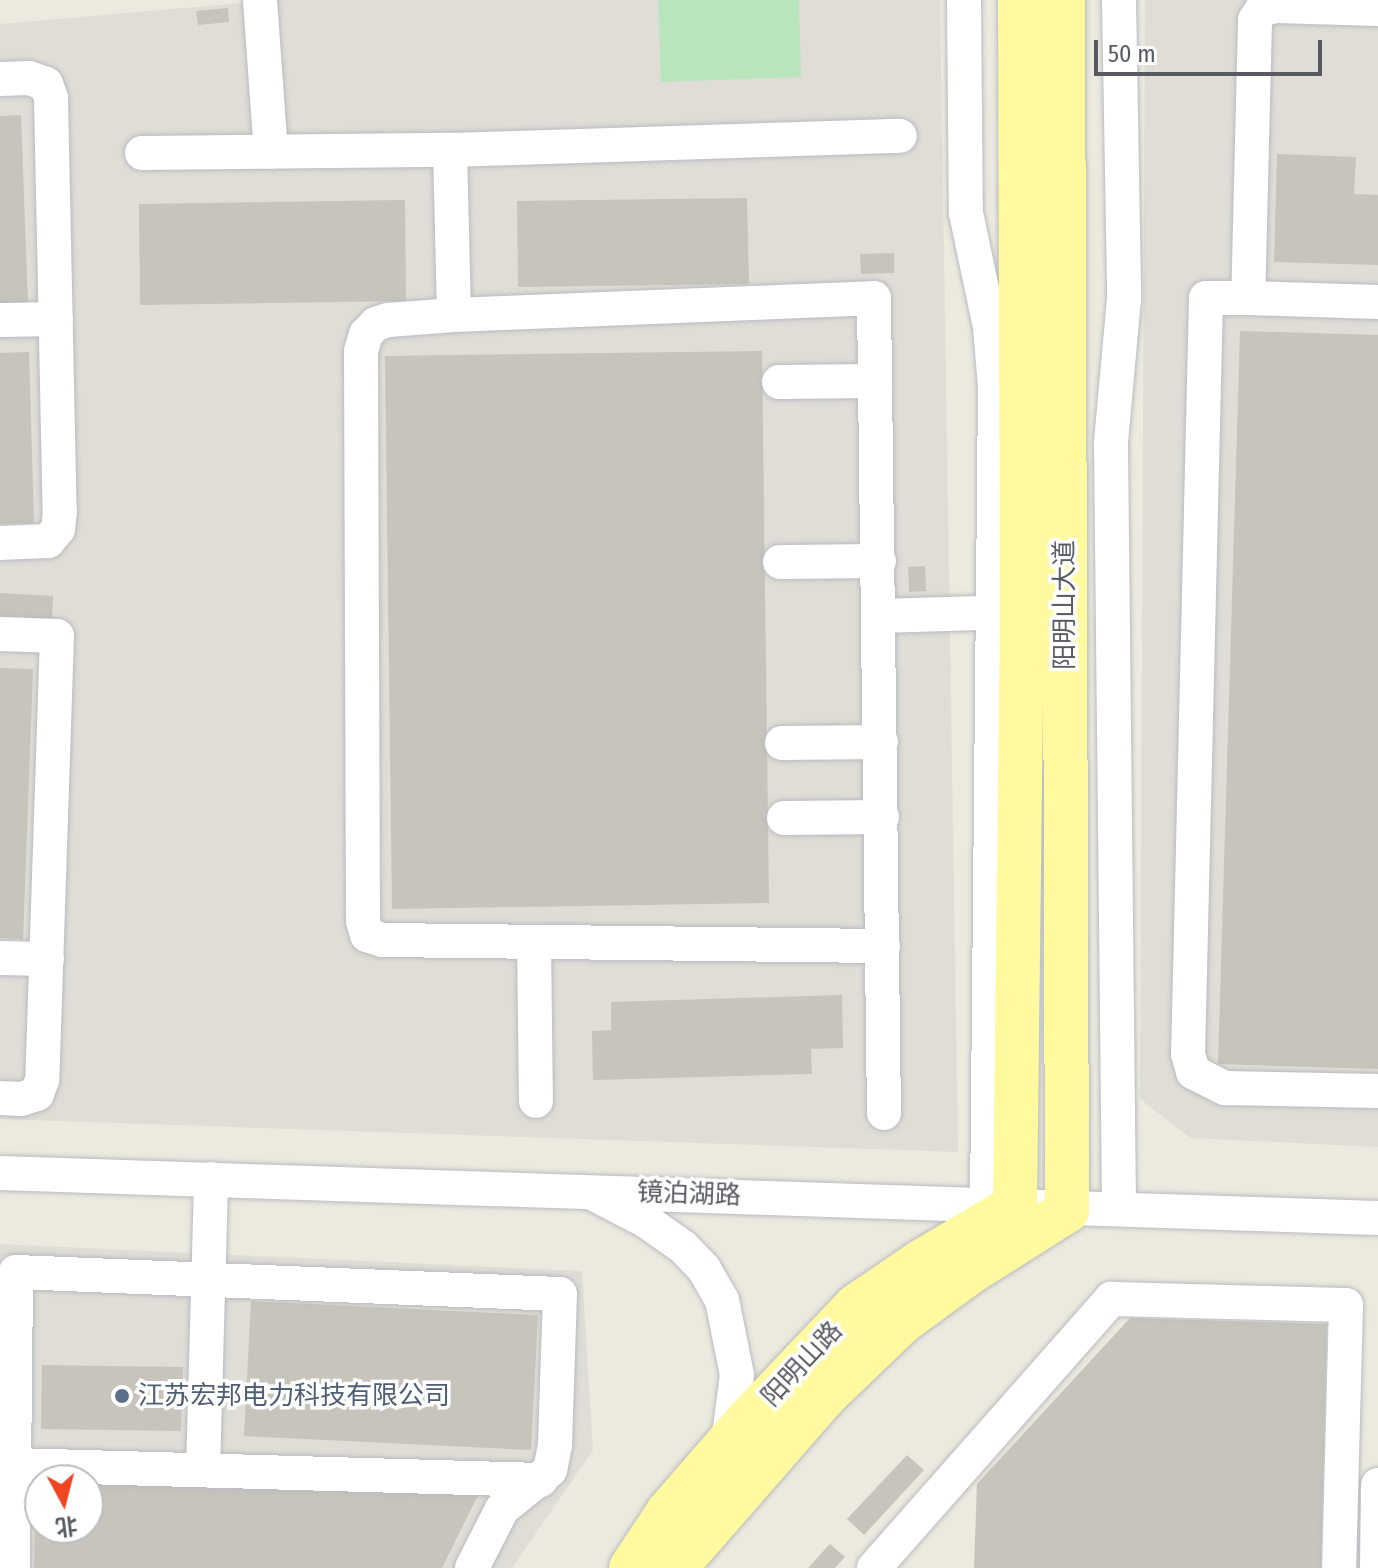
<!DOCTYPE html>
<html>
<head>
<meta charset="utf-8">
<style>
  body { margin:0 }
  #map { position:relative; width:1378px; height:1568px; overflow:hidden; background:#eceade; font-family:"Fira Sans Condensed","Noto Sans SC",sans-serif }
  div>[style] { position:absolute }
  .industrial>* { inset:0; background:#dfddd6 }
  .green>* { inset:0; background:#b9e5bd }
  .building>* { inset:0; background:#c6c4bb }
  .roads { filter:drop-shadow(0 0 2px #b9bbc1) drop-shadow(0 0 2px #b9bbc1) }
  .minor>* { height:34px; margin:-17px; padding:0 17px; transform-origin:17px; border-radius:17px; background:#fff }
  .major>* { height:44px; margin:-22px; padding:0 22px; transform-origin:22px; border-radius:22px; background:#fff9a0 }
  .dots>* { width:22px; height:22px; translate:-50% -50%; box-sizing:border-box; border:4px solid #fff; border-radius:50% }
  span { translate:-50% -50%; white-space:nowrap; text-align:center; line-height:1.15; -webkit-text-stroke:7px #fff; paint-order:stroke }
  .street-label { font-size:26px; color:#575b60 }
  .service-label { font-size:26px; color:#4e5e75 }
  .left { translate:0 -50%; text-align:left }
  .north { position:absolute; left:24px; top:1464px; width:80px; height:80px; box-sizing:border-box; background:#fff; border:2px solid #bcbdbf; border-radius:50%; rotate:173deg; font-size:22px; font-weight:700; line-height:32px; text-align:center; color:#575b60 }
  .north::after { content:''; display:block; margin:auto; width:28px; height:36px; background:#ef4521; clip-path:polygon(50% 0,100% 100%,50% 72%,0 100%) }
  .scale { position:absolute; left:1094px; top:40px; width:228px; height:36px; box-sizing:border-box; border:4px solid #575b60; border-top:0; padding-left:10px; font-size:24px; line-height:28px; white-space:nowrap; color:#575b60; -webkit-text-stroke:6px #fff; paint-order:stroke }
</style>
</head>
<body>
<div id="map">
  <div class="industrial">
    <div style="clip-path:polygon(275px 0,940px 0,958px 1152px,0 1119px,0 24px)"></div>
    <div style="clip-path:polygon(1145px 0,1378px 0,1378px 1147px,1191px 1138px,1140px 1099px)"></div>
    <div style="clip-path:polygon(evenodd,0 1244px,582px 1271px,593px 1450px,512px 1568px,0 1568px,0 1244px,40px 1480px,88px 1480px,88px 1528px,40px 1528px,40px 1480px)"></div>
  </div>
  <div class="green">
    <div style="clip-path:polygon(658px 0,799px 0,801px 77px,661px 82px)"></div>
  </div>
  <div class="building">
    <div style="clip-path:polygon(228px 8px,229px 22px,198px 25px,196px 11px)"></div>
    <div style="clip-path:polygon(21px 115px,28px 304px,0 305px,0 116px)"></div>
    <div style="clip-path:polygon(1277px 154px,1356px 157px,1354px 194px,1378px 195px,1378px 265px,1274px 262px)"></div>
    <div style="clip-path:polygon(747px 198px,749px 284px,518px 287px,517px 201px)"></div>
    <div style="clip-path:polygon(405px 200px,406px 301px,140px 305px,139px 204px)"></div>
    <div style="clip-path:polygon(894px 253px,894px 273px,861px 274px,860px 254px)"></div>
    <div style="clip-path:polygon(1240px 331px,1378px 335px,1378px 1069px,1218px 1064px)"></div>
    <div style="clip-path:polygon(762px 351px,769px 903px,392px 909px,385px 356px)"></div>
    <div style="clip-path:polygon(29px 352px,34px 523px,0 524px,0 353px)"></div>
    <div style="clip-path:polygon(925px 566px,926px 591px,909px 592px,908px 567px)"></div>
    <div style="clip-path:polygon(0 593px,53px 596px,52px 619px,0 616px)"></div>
    <div style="clip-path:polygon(0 668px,33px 669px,23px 939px,0 938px)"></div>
    <div style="clip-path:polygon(842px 995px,843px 1048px,811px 1049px,812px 1074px,593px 1080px,592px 1031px,611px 1030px,611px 1002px)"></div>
    <div style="clip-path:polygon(251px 1301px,538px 1315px,531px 1450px,244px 1436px)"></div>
    <div style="clip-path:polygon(1130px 1318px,1327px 1324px,1321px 1568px,974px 1568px,977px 1484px)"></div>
    <div style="clip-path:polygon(42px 1365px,183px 1367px,181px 1431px,41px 1429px)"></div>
    <div style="clip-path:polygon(907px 1455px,924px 1470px,864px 1535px,847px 1519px)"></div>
    <div style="clip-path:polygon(36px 1476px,40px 1480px,40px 1528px,88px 1528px,88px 1478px,481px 1489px,442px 1568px,34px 1568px)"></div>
    <div style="clip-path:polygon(830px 1544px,845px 1557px,835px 1568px,808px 1568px)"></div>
  </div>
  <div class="roads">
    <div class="minor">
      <div style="left:260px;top:0;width:152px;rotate:85.9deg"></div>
      <div style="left:964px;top:0;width:213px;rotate:89.5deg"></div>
      <div style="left:966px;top:213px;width:116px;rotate:78.1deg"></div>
      <div style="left:990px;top:327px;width:60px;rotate:85.2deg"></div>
      <div style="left:995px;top:387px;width:818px;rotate:90.56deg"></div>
      <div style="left:1119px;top:0;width:299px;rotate:89deg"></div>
      <div style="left:1124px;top:299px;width:145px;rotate:95.2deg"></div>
      <div style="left:1111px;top:443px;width:766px;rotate:89.4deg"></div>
      <div style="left:1378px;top:9px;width:102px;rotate:-178.3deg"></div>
      <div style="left:1276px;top:6px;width:14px;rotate:168deg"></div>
      <div style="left:1262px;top:9px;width:13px;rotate:122deg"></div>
      <div style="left:1255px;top:20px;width:278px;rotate:91.4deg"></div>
      <div style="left:1248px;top:298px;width:130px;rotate:1.8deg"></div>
      <div style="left:0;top:79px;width:29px;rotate:-2deg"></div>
      <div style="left:29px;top:78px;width:18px;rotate:19deg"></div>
      <div style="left:46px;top:84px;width:15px;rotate:70deg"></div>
      <div style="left:51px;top:98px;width:413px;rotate:88.8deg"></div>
      <div style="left:60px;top:511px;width:18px;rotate:96deg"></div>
      <div style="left:58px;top:529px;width:16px;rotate:130deg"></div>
      <div style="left:48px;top:541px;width:48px;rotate:177.6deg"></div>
      <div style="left:450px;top:150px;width:165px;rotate:88.6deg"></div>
      <div style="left:454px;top:315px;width:420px;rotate:-2.3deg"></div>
      <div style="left:874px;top:298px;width:815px;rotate:89.3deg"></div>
      <div style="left:142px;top:153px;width:308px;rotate:-0.6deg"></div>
      <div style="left:450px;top:150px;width:450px;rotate:-1.8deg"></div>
      <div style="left:1248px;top:298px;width:42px;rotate:180deg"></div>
      <div style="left:1206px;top:298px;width:756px;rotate:91.36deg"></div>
      <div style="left:1188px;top:1054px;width:19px;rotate:74deg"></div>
      <div style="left:1193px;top:1072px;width:36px;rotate:27deg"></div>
      <div style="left:1225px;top:1088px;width:153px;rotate:1.1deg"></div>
      <div style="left:454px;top:315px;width:66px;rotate:175.7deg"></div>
      <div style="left:388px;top:320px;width:13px;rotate:162deg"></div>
      <div style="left:376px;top:324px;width:14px;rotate:135deg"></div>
      <div style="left:366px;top:334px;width:18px;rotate:106deg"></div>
      <div style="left:361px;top:351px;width:570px;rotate:89.8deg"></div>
      <div style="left:363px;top:921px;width:15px;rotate:74deg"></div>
      <div style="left:367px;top:935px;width:16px;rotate:18deg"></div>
      <div style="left:382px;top:940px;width:501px;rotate:0.69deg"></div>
      <div style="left:0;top:320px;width:56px;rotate:-1deg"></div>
      <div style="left:779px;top:382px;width:96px;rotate:-0.6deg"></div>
      <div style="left:780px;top:562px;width:99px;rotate:-0.6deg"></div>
      <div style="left:880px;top:616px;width:134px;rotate:-1.7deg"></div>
      <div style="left:0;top:634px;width:57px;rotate:2deg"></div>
      <div style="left:57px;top:636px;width:444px;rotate:91.9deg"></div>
      <div style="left:42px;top:1080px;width:15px;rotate:110deg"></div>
      <div style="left:37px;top:1094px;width:17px;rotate:163deg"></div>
      <div style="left:21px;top:1099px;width:21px;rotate:-177deg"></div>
      <div style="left:782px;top:743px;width:99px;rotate:-0.6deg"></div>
      <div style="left:784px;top:818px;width:98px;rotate:-0.6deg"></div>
      <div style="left:534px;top:942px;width:159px;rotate:89.3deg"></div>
      <div style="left:0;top:958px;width:47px;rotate:1.2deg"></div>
      <div style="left:0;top:1173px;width:1379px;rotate:1.87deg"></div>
      <div style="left:594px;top:1194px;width:59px;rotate:27.4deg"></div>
      <div style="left:646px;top:1221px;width:45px;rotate:35.1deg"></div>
      <div style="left:683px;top:1247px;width:30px;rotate:46deg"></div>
      <div style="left:704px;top:1269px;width:36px;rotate:60deg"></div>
      <div style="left:722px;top:1300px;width:76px;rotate:78.7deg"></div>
      <div style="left:737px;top:1375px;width:69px;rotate:97.5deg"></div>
      <div style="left:14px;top:1465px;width:527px;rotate:1.63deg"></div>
      <div style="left:203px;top:1470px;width:291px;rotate:-88.4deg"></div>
      <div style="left:13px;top:1568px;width:296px;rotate:-89.4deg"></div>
      <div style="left:16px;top:1272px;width:544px;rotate:2.32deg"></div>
      <div style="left:560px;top:1294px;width:151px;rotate:91.9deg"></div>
      <div style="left:555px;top:1445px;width:25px;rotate:101deg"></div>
      <div style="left:550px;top:1470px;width:62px;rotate:140.9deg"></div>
      <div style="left:502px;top:1509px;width:66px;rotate:117deg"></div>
      <div style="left:874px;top:1568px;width:359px;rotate:-48.6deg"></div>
      <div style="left:1111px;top:1299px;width:235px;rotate:1.5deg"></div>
      <div style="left:1346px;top:1305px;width:263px;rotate:91.5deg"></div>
      <div style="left:1377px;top:1568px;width:83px;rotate:-89.3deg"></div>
    </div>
    <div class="major">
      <div style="left:631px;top:1568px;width:67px;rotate:-56.5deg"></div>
      <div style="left:668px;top:1512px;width:118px;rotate:-49.1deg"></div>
      <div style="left:745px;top:1423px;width:161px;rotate:-46.5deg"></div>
      <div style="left:856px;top:1306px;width:80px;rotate:-34.3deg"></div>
      <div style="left:922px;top:1261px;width:108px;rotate:-30.6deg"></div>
      <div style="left:1015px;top:1206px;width:594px;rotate:-89.32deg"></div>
      <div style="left:1022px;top:612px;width:612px;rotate:-90.19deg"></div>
      <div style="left:675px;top:1568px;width:227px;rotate:-48.9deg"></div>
      <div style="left:824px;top:1397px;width:108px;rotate:-43.9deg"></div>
      <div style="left:902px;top:1322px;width:83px;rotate:-36.2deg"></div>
      <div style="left:969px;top:1273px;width:116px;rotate:-32.3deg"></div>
      <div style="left:1067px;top:1211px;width:1211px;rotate:-90.19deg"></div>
    </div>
  </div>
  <div class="dots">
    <div style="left:122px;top:1396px;background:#5c6f8a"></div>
  </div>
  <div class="street-label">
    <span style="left:1065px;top:605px;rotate:-90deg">阳明山大道</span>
    <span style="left:689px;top:1194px;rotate:2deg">镜泊湖路</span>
    <span style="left:802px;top:1364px;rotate:-47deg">阳明山路</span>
  </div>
  <div class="service-label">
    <span class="left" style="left:138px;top:1396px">江苏宏邦电力科技有限公司</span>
  </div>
  <div class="north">北</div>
  <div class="scale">50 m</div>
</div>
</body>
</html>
